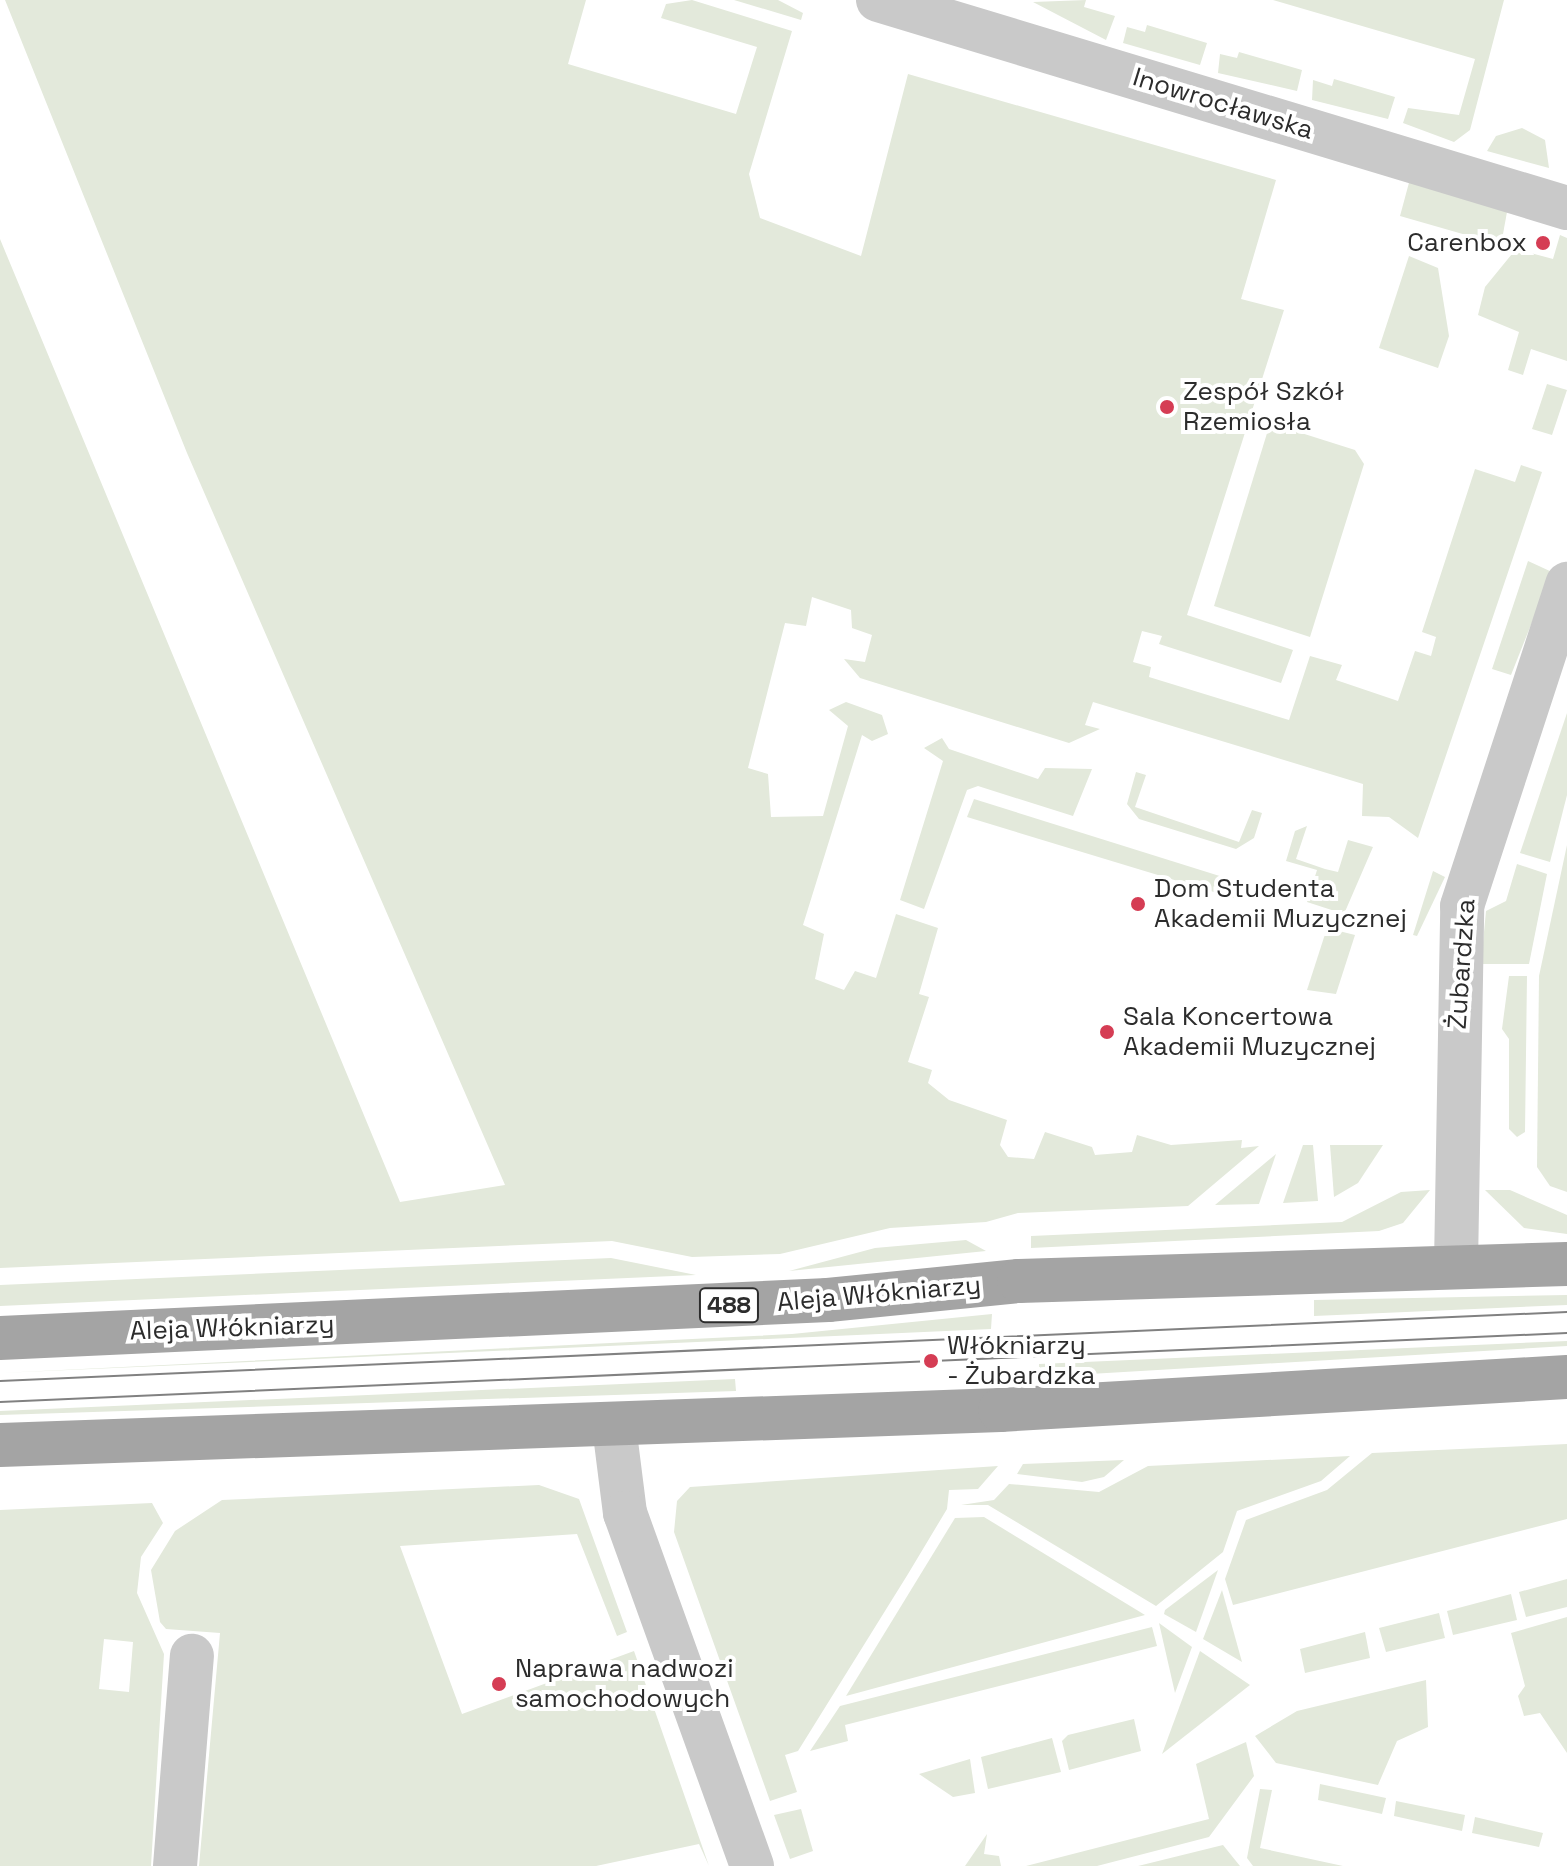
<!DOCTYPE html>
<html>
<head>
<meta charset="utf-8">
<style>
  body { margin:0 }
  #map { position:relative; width:1567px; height:1866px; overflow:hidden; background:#fff; font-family:"Space Grotesk",sans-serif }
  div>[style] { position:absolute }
  .green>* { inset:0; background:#e3e9db }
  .minor>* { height:44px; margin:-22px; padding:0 22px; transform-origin:22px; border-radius:22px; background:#c9c9c9 }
  .major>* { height:44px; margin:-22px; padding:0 22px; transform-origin:22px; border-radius:22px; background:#a4a4a4 }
  .tram>* { height:2px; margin:-1px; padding:0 1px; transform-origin:1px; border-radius:1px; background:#818181 }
  .dots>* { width:22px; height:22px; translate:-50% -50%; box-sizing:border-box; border:4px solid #fff; border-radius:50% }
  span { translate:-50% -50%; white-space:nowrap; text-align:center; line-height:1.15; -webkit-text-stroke:8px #fff; paint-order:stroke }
  .shield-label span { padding:2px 6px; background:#fff; border:2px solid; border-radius:6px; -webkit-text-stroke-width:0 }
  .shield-label { font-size:24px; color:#2c2c2c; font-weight:700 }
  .street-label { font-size:26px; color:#2c2c2c }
  .poi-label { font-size:26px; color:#2c2c2c }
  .right { translate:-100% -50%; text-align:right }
  .left { translate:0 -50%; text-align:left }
</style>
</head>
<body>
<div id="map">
  <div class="green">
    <div style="clip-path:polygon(5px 0,586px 0,568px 64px,736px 114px,757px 47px,661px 18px,666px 4px,692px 0,792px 31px,749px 174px,760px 218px,861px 256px,908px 74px,1276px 180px,1241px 299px,1284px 310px,1187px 615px,1293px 650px,1281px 683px,1159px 644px,1162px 636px,1142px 631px,1133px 662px,1151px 667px,1149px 677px,1289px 720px,1310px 656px,1342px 665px,1336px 680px,1398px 701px,1415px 651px,1431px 656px,1436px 637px,1422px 632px,1475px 469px,1515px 482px,1521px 465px,1542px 472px,1418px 838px,1389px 817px,1362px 816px,1363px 784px,1093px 702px,1085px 725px,1100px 729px,1069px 743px,860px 678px,844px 659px,865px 662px,872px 635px,852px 628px,851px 610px,812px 597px,806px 626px,785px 623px,748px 768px,768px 774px,771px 817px,823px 816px,848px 726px,829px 710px,846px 702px,882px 715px,888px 734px,872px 741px,862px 735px,803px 925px,824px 934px,815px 979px,844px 990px,855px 971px,876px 978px,896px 914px,938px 928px,919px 994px,929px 997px,908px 1062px,932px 1070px,928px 1083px,949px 1100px,1007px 1120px,1000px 1145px,1008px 1157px,1034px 1159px,1045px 1132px,1092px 1147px,1095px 1155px,1132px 1152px,1137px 1135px,1171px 1145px,1242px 1140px,1241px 1148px,1259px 1146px,1188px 1206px,1018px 1213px,986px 1222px,890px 1228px,780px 1254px,692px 1257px,612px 1241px,0 1268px,0 239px,400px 1202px,505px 1185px,187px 453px)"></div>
    <div style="clip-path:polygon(734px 0,778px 0,803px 13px,801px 20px)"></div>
    <div style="clip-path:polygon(1086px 0,1084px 7px,1115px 16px,1106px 40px,1033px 2px)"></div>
    <div style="clip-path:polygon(1273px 0,1504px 0,1470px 130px,1454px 142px,1403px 123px,1408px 108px,1459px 115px,1475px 59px)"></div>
    <div style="clip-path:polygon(1147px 25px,1207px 43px,1200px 65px,1123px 43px,1127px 27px,1145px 32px)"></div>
    <div style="clip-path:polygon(1239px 52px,1302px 70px,1297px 91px,1218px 73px,1220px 54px,1237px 58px)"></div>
    <div style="clip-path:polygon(1334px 79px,1395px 97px,1388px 119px,1312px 100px,1313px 80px,1332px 86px)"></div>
    <div style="clip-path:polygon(1522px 128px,1545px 140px,1549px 168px,1487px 151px,1496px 136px)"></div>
    <div style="clip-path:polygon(1410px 179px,1507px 212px,1501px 245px,1400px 216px)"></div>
    <div style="clip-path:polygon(1560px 235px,1567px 238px,1567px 361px,1531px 349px,1523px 375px,1508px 370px,1519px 332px,1478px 315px,1485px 287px,1516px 249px,1553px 259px)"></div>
    <div style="clip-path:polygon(1409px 256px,1438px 268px,1449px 336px,1438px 368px,1379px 348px)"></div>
    <div style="clip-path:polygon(1547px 384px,1567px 390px,1552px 435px,1532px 429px)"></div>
    <div style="clip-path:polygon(1276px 425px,1355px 450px,1364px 464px,1310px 637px,1214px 606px,1268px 430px)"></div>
    <div style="clip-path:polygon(1528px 561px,1552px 572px,1511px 675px,1492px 669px)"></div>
    <div style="clip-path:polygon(1567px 713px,1567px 795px,1550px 862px,1520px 853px)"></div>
    <div style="clip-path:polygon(942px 738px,949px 749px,1038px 779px,1045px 768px,1092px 769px,1073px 816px,978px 786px,967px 790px,924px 909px,900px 900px,943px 761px,924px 748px)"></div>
    <div style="clip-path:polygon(1136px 772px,1146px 775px,1135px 807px,1239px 842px,1252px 810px,1262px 813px,1254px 838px,1236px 849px,1139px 819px,1127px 804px)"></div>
    <div style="clip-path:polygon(974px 799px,1242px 883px,1237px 899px,967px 817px)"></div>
    <div style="clip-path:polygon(1307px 826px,1296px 859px,1325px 869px,1338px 872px,1348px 840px,1373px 847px,1344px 914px,1307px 902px,1317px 870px,1286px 861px,1295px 831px)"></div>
    <div style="clip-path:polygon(1567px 845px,1567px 1192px,1550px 1186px,1537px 1167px,1539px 976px)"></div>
    <div style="clip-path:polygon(1517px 864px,1547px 874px,1529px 964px,1481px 964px,1486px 911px,1506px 901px)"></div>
    <div style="clip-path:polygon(1433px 871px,1445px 877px,1417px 936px,1413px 935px)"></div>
    <div style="clip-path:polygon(1327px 928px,1355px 935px,1336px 994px,1307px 990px)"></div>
    <div style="clip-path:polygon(1509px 976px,1527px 976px,1525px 1132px,1517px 1137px,1509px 1129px,1509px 1039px,1502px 1029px)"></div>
    <div style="clip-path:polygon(1303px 1145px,1313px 1145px,1318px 1201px,1283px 1203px)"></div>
    <div style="clip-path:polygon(1330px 1145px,1383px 1145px,1358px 1183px,1334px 1197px)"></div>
    <div style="clip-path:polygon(1276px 1154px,1259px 1204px,1215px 1205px)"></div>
    <div style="clip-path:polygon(1430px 1190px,1403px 1223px,1379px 1231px,1031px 1248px,1031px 1236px,1342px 1222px,1401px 1192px)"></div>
    <div style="clip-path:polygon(1485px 1190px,1510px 1190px,1567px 1215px,1567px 1234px,1524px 1228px)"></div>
    <div style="clip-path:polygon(966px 1240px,986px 1251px,789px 1271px,875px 1248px)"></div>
    <div style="clip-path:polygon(611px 1258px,696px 1275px,0 1306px,0 1285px)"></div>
    <div style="clip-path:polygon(1567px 1295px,1567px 1305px,1314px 1316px,1314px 1300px)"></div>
    <div style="clip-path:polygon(992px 1314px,991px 1329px,0 1373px,792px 1334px)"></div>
    <div style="clip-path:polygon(1567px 1341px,1567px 1346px,1039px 1377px,1039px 1364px)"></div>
    <div style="clip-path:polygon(735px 1379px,736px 1391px,0 1415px,0 1411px)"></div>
    <div style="clip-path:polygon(1567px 1444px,1567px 1519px,1233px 1605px,1225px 1579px,1246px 1520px,1327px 1490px,1372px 1453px)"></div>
    <div style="clip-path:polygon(1350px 1456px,1321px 1481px,1237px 1511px,1223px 1552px,1156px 1606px,988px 1505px,961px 1505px,994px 1500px,1009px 1484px,1099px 1492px,1148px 1466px)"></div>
    <div style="clip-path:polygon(1124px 1460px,1104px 1477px,1082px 1482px,1017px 1474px,1023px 1464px)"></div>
    <div style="clip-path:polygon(998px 1466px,978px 1489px,949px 1490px,947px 1509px,908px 1574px,798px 1751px,785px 1755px,797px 1792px,770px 1801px,674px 1532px,677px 1501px,690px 1487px)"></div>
    <div style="clip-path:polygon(539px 1485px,579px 1499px,627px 1632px,617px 1636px,577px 1534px,400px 1546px,462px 1714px,634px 1651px,709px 1866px,699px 1844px,596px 1866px,199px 1866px,220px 1633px,166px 1629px,160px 1622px,151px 1570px,175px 1531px,222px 1500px)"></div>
    <div style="clip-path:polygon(evenodd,152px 1503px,163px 1523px,141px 1557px,137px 1593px,164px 1654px,151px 1866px,0 1866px,0 1510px,152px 1503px,104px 1639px,133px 1642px,129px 1692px,99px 1689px,104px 1639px)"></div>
    <div style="clip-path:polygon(984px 1517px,1145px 1615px,846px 1696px,955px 1518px)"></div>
    <div style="clip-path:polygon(1218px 1570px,1196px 1632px,1164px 1614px,1165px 1610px)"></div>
    <div style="clip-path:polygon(1567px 1579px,1567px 1607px,1526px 1617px,1519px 1592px)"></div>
    <div style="clip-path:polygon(1222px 1590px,1242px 1662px,1203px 1639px)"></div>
    <div style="clip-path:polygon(1511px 1594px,1517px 1620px,1453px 1635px,1447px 1611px)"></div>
    <div style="clip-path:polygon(1439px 1613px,1445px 1638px,1386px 1652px,1379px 1628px)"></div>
    <div style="clip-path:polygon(1567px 1617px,1567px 1753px,1540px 1713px,1524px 1716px,1518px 1696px,1525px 1686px,1511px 1633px)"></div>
    <div style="clip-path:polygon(1159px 1623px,1192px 1647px,1175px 1693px)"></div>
    <div style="clip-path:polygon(1152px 1627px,1157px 1646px,845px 1725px,848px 1741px,810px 1751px,840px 1706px)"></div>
    <div style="clip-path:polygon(1365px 1632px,1370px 1658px,1305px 1673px,1300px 1649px)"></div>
    <div style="clip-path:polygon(1200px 1651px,1250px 1685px,1162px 1754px)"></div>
    <div style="clip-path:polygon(1426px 1680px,1428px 1727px,1397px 1741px,1378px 1785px,1276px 1763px,1255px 1736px,1297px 1711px)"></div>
    <div style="clip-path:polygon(1134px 1719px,1141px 1751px,1069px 1770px,1062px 1741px,1068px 1735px)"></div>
    <div style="clip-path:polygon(1052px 1738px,1061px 1772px,988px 1789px,981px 1757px)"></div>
    <div style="clip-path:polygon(1246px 1742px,1254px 1776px,1209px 1837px,1097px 1866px,1026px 1866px,1209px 1819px,1196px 1764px)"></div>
    <div style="clip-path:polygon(970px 1759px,975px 1793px,953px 1797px,919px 1774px)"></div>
    <div style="clip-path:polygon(1320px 1784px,1386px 1798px,1382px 1814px,1318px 1800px)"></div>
    <div style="clip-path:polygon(1260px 1789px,1272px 1790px,1260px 1848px,1343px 1866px,1253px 1866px,1247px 1858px)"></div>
    <div style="clip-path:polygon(1396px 1801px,1465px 1815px,1462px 1831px,1394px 1816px)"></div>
    <div style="clip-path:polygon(801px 1809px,813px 1851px,790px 1859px,774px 1815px)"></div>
    <div style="clip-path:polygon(1475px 1817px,1543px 1833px,1539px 1847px,1472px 1833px)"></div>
    <div style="clip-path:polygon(987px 1834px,984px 1854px,999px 1856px,1001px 1866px,965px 1866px)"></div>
    <div style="clip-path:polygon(1223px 1845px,1240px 1866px,1138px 1866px)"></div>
  </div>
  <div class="minor">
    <div style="left:878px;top:0;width:720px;rotate:16.8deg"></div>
    <div style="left:1456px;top:1265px;width:359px;rotate:-89deg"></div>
    <div style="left:1462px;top:906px;width:339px;rotate:-71.9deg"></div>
    <div style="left:614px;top:1426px;width:88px;rotate:82.8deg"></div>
    <div style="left:625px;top:1513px;width:375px;rotate:70.2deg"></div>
    <div style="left:175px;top:1866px;width:211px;rotate:-85.4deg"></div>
  </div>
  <div class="major">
    <div style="left:0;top:1338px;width:829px;rotate:-2.63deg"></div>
    <div style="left:828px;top:1300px;width:192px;rotate:-5.7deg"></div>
    <div style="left:1019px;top:1281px;width:548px;rotate:-1.78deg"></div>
    <div style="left:0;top:1445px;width:1001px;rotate:-2deg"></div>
    <div style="left:1000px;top:1410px;width:568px;rotate:-3.33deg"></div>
  </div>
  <div class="tram">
    <div style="left:0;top:1381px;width:1569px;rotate:-2.52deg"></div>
    <div style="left:0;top:1402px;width:1569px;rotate:-2.52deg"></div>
  </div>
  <div class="dots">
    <div style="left:1543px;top:243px;background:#d53d54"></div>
    <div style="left:1167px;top:407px;background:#d53d54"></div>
    <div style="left:1138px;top:904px;background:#d53d54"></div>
    <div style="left:1107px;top:1032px;background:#d53d54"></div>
    <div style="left:931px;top:1361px;background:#d53d54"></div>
    <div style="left:499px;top:1684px;background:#d53d54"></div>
  </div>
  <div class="shield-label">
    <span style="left:729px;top:1305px">488</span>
  </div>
  <div class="street-label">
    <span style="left:1223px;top:104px;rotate:17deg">Inowrocławska</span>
    <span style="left:1462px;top:964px;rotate:-86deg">Żubardzka</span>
    <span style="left:879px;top:1294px;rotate:-5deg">Aleja Włókniarzy</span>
    <span style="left:232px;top:1328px;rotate:-2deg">Aleja Włókniarzy</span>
  </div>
  <div class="poi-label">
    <span class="right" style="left:1527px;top:243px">Carenbox</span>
    <span class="left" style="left:1183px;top:407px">Zespół Szkół<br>Rzemiosła</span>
    <span class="left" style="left:1154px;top:904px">Dom Studenta<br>Akademii Muzycznej</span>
    <span class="left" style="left:1123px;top:1032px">Sala Koncertowa<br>Akademii Muzycznej</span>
    <span class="left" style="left:947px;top:1361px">Włókniarzy<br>- Żubardzka</span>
    <span class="left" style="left:515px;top:1684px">Naprawa nadwozi<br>samochodowych</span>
  </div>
</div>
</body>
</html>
